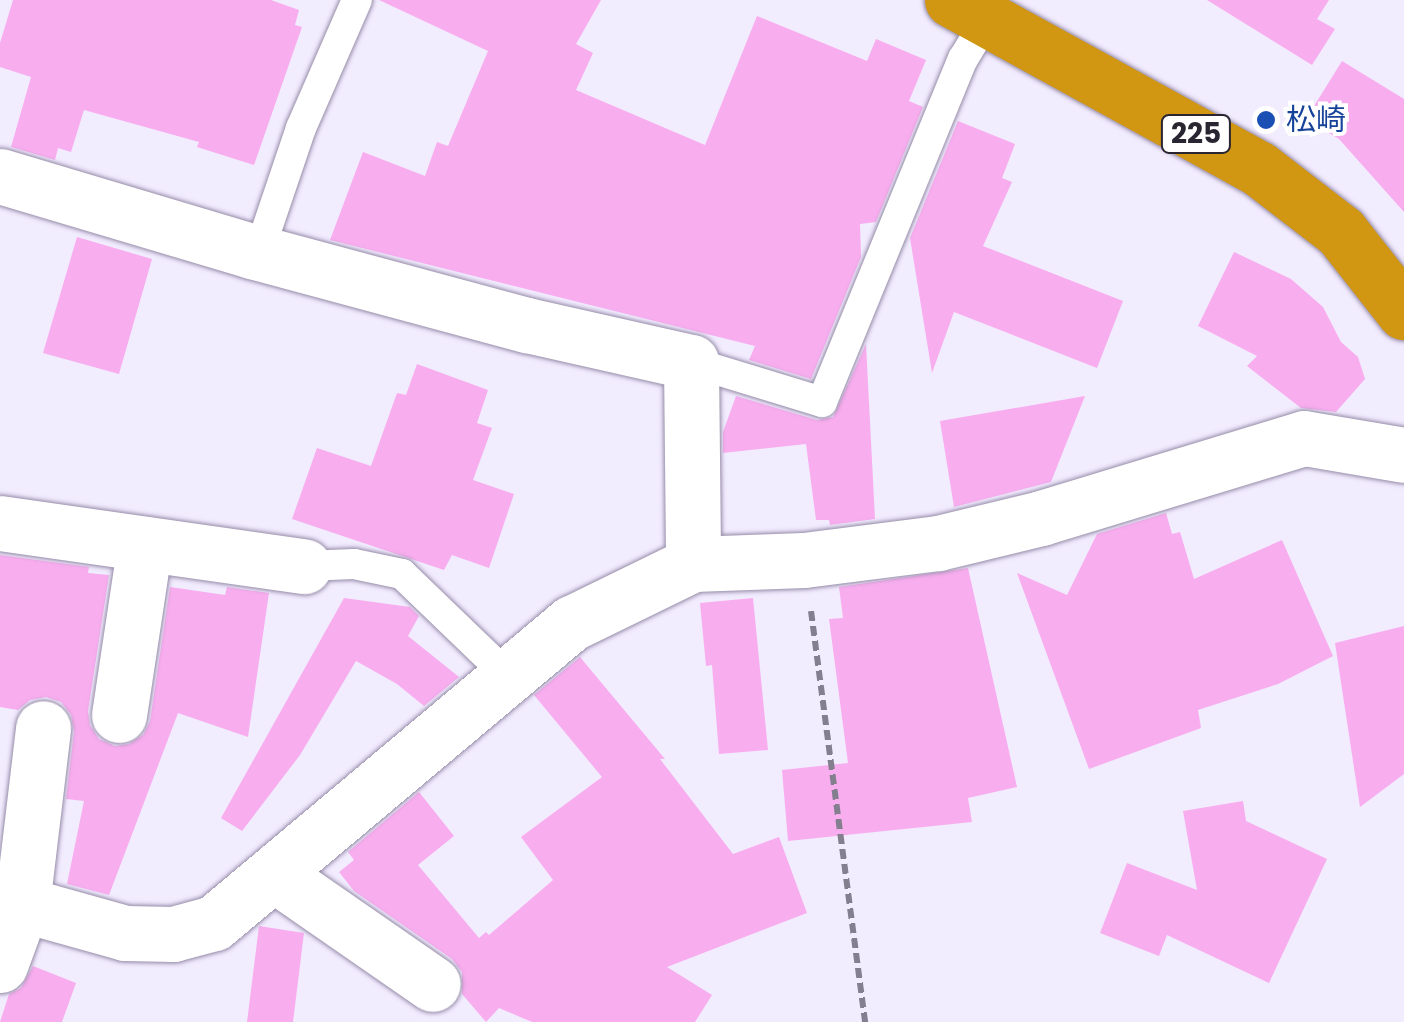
<!DOCTYPE html>
<html>
<head>
<meta charset="utf-8">
<style>
  body { margin:0 }
  #map { position:relative; width:1404px; height:1022px; overflow:hidden; background:#f2ecff; font-family:Poppins,"Noto Sans JP",sans-serif }
  div>[style] { position:absolute }
  .building>* { inset:0; background:#f8adef }
  .path>* { height:6px; margin-top:-3px; transform-origin:0; background:repeating-linear-gradient(90deg,#847f8e 0 10px,transparent 0 15px) }
  .roads { filter:drop-shadow(0 0 2px #968ca8) drop-shadow(0 0 2px #968ca8) }
  .lane>* { height:30px; margin:-15px; padding:0 15px; transform-origin:15px; border-radius:15px; background:#fff }
  .street>* { height:55px; margin:-27.5px; padding:0 27.5px; transform-origin:27.5px; border-radius:27.5px; background:#fff }
  .highway>* { height:55px; margin:-27.5px; padding:0 27.5px; transform-origin:27.5px; border-radius:27.5px; background:#d19712 }
  .dots>* { width:28px; height:28px; translate:-50% -50%; box-sizing:border-box; border:5px solid #fff; border-radius:50% }
  span { translate:-50% -50%; white-space:nowrap; text-align:center; line-height:1.15; -webkit-text-stroke:8px #fff; paint-order:stroke }
  .shield-label span { padding:2px 8px; background:#fff; border:2px solid; border-radius:8px; -webkit-text-stroke-width:0 }
  .shield-label { font-size:28px; color:#2a2631; font-weight:700 }
  .transit-label { font-size:30px; color:#164399 }
  .left { translate:0 -50%; text-align:left }
</style>
</head>
<body>
<div id="map">
  <div class="building">
    <div style="clip-path:polygon(13px 0,271px 0,299px 10px,295px 25px,302px 27px,254px 165px,197px 147px,199px 142px,84px 110px,71px 152px,58px 148px,55px 160px,11px 147px,31px 77px,0 67px,0 43px)"></div>
    <div style="clip-path:polygon(379px 0,601px 0,576px 44px,593px 53px,576px 90px,705px 145px,757px 16px,867px 61px,876px 39px,926px 60px,909px 101px,923px 107px,876px 222px,860px 224px,861px 257px,811px 379px,749px 360px,755px 346px,330px 240px,363px 152px,425px 176px,437px 142px,448px 146px,488px 51px)"></div>
    <div style="clip-path:polygon(1207px 0,1329px 0,1317px 19px,1335px 29px,1312px 65px)"></div>
    <div style="clip-path:polygon(1342px 61px,1404px 99px,1404px 212px,1339px 139px,1306px 119px)"></div>
    <div style="clip-path:polygon(958px 121px,1015px 144px,1002px 178px,1012px 182px,983px 246px,1123px 301px,1097px 368px,954px 312px,932px 373px,910px 238px)"></div>
    <div style="clip-path:polygon(77px 237px,152px 259px,119px 374px,43px 353px)"></div>
    <div style="clip-path:polygon(1234px 252px,1291px 279px,1323px 307px,1341px 342px,1358px 357px,1365px 379px,1336px 412px,1301px 408px,1247px 366px,1257px 356px,1198px 326px)"></div>
    <div style="clip-path:polygon(866px 344px,875px 519px,830px 525px,829px 520px,816px 520px,806px 444px,723px 453px,723px 432px,736px 396px,817px 420px,833px 417px)"></div>
    <div style="clip-path:polygon(417px 364px,488px 390px,477px 423px,492px 428px,473px 480px,514px 494px,489px 568px,452px 555px,444px 570px,292px 519px,317px 448px,371px 466px,397px 393px,406px 395px)"></div>
    <div style="clip-path:polygon(1085px 396px,1051px 482px,954px 507px,940px 421px)"></div>
    <div style="clip-path:polygon(1166px 513px,1172px 534px,1180px 532px,1194px 579px,1282px 540px,1333px 656px,1278px 684px,1198px 710px,1201px 728px,1089px 769px,1017px 573px,1067px 595px,1097px 534px)"></div>
    <div style="clip-path:polygon(0 555px,89px 567px,88px 573px,109px 575px,88px 711px,90px 725px,99px 739px,115px 746px,129px 744px,143px 735px,150px 721px,170px 587px,225px 595px,227px 587px,269px 593px,248px 737px,178px 713px,109px 895px,67px 884px,84px 801px,66px 799px,74px 732px,71px 715px,61px 702px,46px 697px,30px 700px,18px 710px,0 707px)"></div>
    <div style="clip-path:polygon(968px 568px,1017px 787px,968px 798px,972px 822px,788px 841px,782px 770px,848px 763px,829px 619px,843px 618px,839px 587px)"></div>
    <div style="clip-path:polygon(344px 598px,410px 607px,419px 616px,408px 636px,459px 677px,424px 706px,397px 684px,356px 661px,300px 755px,242px 831px,221px 818px)"></div>
    <div style="clip-path:polygon(753px 598px,768px 750px,719px 754px,712px 665px,706px 666px,700px 603px)"></div>
    <div style="clip-path:polygon(1404px 626px,1404px 774px,1360px 807px,1335px 643px)"></div>
    <div style="clip-path:polygon(580px 657px,665px 759px,660px 759px,733px 854px,779px 837px,807px 913px,667px 967px,712px 995px,695px 1022px,532px 1022px,499px 1008px,486px 1022px,462px 994px,462px 972px,452px 959px,354px 891px,339px 872px,354px 860px,348px 852px,419px 792px,454px 836px,418px 865px,479px 938px,486px 932px,489px 935px,553px 880px,521px 837px,602px 777px,534px 695px)"></div>
    <div style="clip-path:polygon(1243px 801px,1246px 821px,1327px 859px,1269px 983px,1167px 935px,1159px 956px,1100px 933px,1127px 863px,1197px 890px,1183px 811px)"></div>
    <div style="clip-path:polygon(259px 926px,304px 933px,293px 1022px,247px 1022px)"></div>
    <div style="clip-path:polygon(33px 966px,76px 983px,62px 1022px,0 1022px,9px 994px,21px 988px)"></div>
  </div>
  <div class="path">
    <div style="left:811px;top:611px;width:415px;rotate:82.5deg"></div>
  </div>
  <div class="roads">
    <div class="lane">
      <div style="left:259px;top:252px;width:131px;rotate:-71.3deg"></div>
      <div style="left:301px;top:128px;width:140px;rotate:-66.4deg"></div>
      <div style="left:691px;top:362px;width:137px;rotate:17deg"></div>
      <div style="left:822px;top:402px;width:371px;rotate:-67.7deg"></div>
      <div style="left:963px;top:59px;width:47px;rotate:-59deg"></div>
      <div style="left:304px;top:566px;width:50px;rotate:-2.3deg"></div>
      <div style="left:354px;top:564px;width:49px;rotate:11.8deg"></div>
      <div style="left:402px;top:574px;width:146px;rotate:43.9deg"></div>
    </div>
    <div class="street">
      <div style="left:0;top:176px;width:263px;rotate:16.6deg"></div>
      <div style="left:252px;top:251px;width:285px;rotate:15.1deg"></div>
      <div style="left:527px;top:325px;width:168px;rotate:12.7deg"></div>
      <div style="left:691px;top:362px;width:202px;rotate:89.4deg"></div>
      <div style="left:0;top:523px;width:307px;rotate:8.1deg"></div>
      <div style="left:119px;top:715px;width:173px;rotate:-81.4deg"></div>
      <div style="left:274px;top:874px;width:193px;rotate:34.7deg"></div>
      <div style="left:0;top:898px;width:130px;rotate:15.6deg"></div>
      <div style="left:125px;top:933px;width:48px;rotate:1.2deg"></div>
      <div style="left:173px;top:934px;width:42px;rotate:-15deg"></div>
      <div style="left:214px;top:923px;width:467px;rotate:-40deg"></div>
      <div style="left:572px;top:623px;width:135px;rotate:-26deg"></div>
      <div style="left:693px;top:564px;width:111px;rotate:-2.1deg"></div>
      <div style="left:804px;top:560px;width:135px;rotate:-7.2deg"></div>
      <div style="left:938px;top:543px;width:106px;rotate:-13.6deg"></div>
      <div style="left:1041px;top:518px;width:275px;rotate:-16.9deg"></div>
      <div style="left:1304px;top:438px;width:101px;rotate:9.6deg"></div>
      <div style="left:0;top:965px;width:64px;rotate:-69.9deg"></div>
      <div style="left:22px;top:905px;width:178px;rotate:-83.2deg"></div>
    </div>
    <div class="highway">
      <div style="left:952px;top:0;width:349px;rotate:28.8deg"></div>
      <div style="left:1258px;top:168px;width:105px;rotate:37.6deg"></div>
      <div style="left:1341px;top:232px;width:102px;rotate:51.8deg"></div>
    </div>
  </div>
  <div class="dots">
    <div style="left:1266px;top:120px;background:#1a4fb4"></div>
  </div>
  <div class="shield-label">
    <span style="left:1196px;top:134px">225</span>
  </div>
  <div class="transit-label">
    <span class="left" style="left:1286px;top:120px">松崎</span>
  </div>
</div>
</body>
</html>
